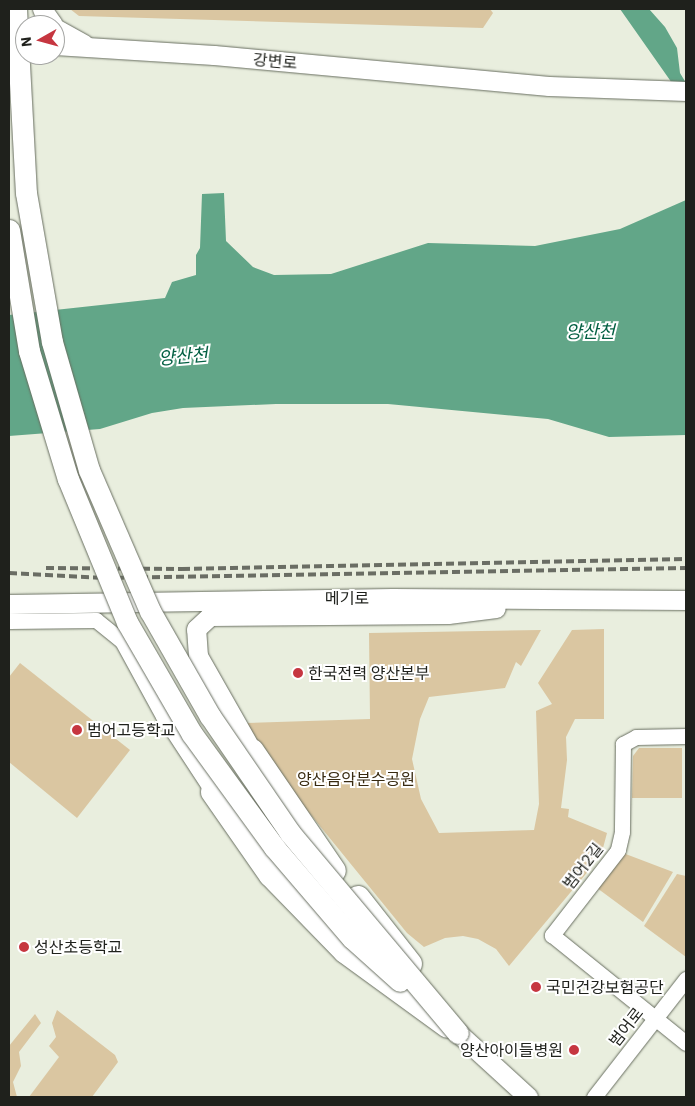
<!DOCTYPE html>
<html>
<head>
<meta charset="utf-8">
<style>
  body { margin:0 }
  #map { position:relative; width:695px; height:1106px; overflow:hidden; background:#e9eede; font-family:"IBM Plex Sans","Noto Sans KR",sans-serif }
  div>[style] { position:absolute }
  .green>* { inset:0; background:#dac6a1 }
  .water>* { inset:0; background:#62a688 }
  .roads { filter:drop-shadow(0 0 1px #686e60) drop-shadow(0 0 1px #686e60) }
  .minor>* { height:15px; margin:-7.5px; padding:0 7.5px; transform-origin:7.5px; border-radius:7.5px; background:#fff }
  .tertiary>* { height:19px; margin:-9.5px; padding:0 9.5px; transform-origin:9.5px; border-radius:9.5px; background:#fff }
  .primary>* { height:24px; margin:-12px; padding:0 12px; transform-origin:12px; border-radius:12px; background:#fff }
  .rail>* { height:4px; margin-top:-2px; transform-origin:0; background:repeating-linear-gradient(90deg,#6a6d64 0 8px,transparent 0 12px) }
  .bridges { filter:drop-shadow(0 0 1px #686e60) drop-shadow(0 0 1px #686e60) }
  .secondary-bridge>* { height:21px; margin:-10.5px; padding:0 10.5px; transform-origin:10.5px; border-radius:10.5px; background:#fff }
  .dots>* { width:14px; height:14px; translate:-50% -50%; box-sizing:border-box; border:2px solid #fff; border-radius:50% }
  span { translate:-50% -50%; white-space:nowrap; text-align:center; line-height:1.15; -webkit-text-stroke:4px #fff; paint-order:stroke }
  .street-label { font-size:16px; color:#1f211c }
  .poi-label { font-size:16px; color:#1f211c }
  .left { translate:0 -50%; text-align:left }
  .right { translate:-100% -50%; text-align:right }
  .park-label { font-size:16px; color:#382a10 }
  .water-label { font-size:18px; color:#046043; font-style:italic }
  .frame { position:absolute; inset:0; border:10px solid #1f211c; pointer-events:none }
  .north { position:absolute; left:15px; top:15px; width:50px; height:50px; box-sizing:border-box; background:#fff; border:1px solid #a5a6a4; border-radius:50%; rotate:263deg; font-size:14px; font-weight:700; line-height:20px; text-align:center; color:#1f211c }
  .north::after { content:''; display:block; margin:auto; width:18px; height:22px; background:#c63640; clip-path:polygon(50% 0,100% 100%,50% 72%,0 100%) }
</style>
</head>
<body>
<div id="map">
  <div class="green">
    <div style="clip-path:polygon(70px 9px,490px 9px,493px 13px,483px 28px,79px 16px)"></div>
    <div style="clip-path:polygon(604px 629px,604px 719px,575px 719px,566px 737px,567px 760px,561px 808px,569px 809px,568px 817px,607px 833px,603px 848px,590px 869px,509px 966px,496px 949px,478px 939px,463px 936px,445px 938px,424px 947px,407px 933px,271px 766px,246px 723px,370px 719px,369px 633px,541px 630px,521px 666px,516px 662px,505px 688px,429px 697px,420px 719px,412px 759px,421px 799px,439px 833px,534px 830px,539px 804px,536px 711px,552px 704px,538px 683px,572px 630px)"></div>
    <div style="clip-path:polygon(20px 663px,130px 750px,77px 818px,9px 762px,9px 677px)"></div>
    <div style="clip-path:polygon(639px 748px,682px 748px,682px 798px,632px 798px,633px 756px)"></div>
    <div style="clip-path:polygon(623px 853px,673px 872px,643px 922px,597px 888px)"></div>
    <div style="clip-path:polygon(677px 874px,686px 876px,686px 957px,644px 926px)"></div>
    <div style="clip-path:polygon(57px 1010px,115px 1055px,118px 1062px,92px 1097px,29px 1097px,59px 1057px,49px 1046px,56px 1037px,52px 1023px)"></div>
    <div style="clip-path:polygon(35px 1014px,41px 1023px,19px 1052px,21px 1066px,13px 1082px,17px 1097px,9px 1097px,9px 1046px)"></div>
  </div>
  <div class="water">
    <div style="clip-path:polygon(620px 9px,649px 9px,665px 27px,677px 48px,680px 73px,686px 83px,686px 103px)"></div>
    <div style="clip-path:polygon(224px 193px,226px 241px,253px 267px,274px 275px,331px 274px,428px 243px,535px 246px,620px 229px,686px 200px,686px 435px,609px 437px,548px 419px,388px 404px,276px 404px,183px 408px,152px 413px,100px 429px,9px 436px,9px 315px,165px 298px,172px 282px,196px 275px,196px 255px,200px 248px,202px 194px)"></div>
  </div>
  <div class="roads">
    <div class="minor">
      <div style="left:9px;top:621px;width:87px;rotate:-0.7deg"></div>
      <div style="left:96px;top:620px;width:33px;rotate:39deg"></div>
      <div style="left:122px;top:641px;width:85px;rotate:61.3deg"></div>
      <div style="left:163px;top:716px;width:91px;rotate:56.7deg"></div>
      <div style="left:686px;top:736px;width:50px;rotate:178.9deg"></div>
      <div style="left:636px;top:737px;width:15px;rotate:152deg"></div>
      <div style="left:623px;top:744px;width:88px;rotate:90.7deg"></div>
      <div style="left:622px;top:832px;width:18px;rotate:103deg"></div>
      <div style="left:618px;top:850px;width:108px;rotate:127.8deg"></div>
      <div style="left:552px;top:935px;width:172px;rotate:38.9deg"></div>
      <div style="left:594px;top:1097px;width:150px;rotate:-52.1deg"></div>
    </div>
    <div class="tertiary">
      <div style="left:42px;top:9px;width:19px;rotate:55deg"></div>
      <div style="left:55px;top:28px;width:33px;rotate:29deg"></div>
      <div style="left:55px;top:45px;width:159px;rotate:3.6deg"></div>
      <div style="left:214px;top:55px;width:336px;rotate:5.3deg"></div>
      <div style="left:549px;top:86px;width:137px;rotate:2.1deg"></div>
      <div style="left:9px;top:604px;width:383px;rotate:-0.9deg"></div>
      <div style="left:392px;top:598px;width:294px;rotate:0.4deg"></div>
      <div style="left:252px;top:751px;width:109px;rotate:-119.6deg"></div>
      <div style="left:198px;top:656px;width:27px;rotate:-94deg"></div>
      <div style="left:196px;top:629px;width:19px;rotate:-43deg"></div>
      <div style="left:210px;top:616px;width:238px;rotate:-0.5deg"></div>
      <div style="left:448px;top:614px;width:48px;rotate:-7.1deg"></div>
      <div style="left:458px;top:1033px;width:95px;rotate:42.4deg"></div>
    </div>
    <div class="primary">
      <div style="left:252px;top:751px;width:145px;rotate:55.7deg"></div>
      <div style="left:213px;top:792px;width:101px;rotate:55.1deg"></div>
      <div style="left:271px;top:875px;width:106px;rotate:45.8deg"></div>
      <div style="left:345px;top:951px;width:127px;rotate:36.1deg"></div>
      <div style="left:358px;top:898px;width:84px;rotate:51.8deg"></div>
    </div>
  </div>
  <div class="rail">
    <div style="left:46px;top:568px;width:136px;rotate:0.4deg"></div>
    <div style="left:182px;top:569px;width:504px;rotate:-1.14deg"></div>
    <div style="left:9px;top:573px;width:95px;rotate:3deg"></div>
    <div style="left:104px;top:578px;width:582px;rotate:-0.98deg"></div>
  </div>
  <div class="bridges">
    <div class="secondary-bridge">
      <div style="left:16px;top:9px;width:184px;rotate:86.9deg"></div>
      <div style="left:26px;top:193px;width:151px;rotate:80.1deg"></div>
      <div style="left:52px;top:342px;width:133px;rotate:73.9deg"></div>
      <div style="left:89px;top:470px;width:154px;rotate:66.6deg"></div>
      <div style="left:150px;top:611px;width:121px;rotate:60.3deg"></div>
      <div style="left:210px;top:716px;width:142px;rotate:55.6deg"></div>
      <div style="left:290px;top:833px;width:261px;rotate:50deg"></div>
      <div style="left:9px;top:230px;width:123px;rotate:80.6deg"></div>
      <div style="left:29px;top:351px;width:134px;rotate:73.1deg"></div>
      <div style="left:68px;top:479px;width:155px;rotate:67.6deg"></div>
      <div style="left:127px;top:622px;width:129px;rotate:59.9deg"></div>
      <div style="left:192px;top:734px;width:140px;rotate:54deg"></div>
      <div style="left:274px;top:847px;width:120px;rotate:49.4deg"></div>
      <div style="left:352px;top:938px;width:64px;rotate:41.9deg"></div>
    </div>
  </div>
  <div class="dots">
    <div style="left:298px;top:673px;background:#c63640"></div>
    <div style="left:77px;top:730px;background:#c63640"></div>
    <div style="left:24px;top:947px;background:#c63640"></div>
    <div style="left:536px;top:987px;background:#c63640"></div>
    <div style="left:574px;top:1050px;background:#c63640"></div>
  </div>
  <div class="street-label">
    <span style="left:275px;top:61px;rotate:5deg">강변로</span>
    <span style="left:347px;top:598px">메기로</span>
    <span style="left:583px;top:866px;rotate:-52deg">범어2길</span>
    <span style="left:626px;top:1027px;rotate:-52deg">범어로</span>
  </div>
  <div class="poi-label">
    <span class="left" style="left:308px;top:673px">한국전력 양산본부</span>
    <span class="left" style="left:87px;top:730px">범어고등학교</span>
    <span class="left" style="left:34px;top:947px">성산초등학교</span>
    <span class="left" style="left:546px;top:987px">국민건강보험공단</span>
    <span class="right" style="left:563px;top:1050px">양산아이들병원</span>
  </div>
  <div class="park-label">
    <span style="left:356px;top:779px">양산음악분수공원</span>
  </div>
  <div class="water-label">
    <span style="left:590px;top:332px">양산천</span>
    <span style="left:183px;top:357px;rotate:-5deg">양산천</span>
  </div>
  <div class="frame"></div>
  <div class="north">N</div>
</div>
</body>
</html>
